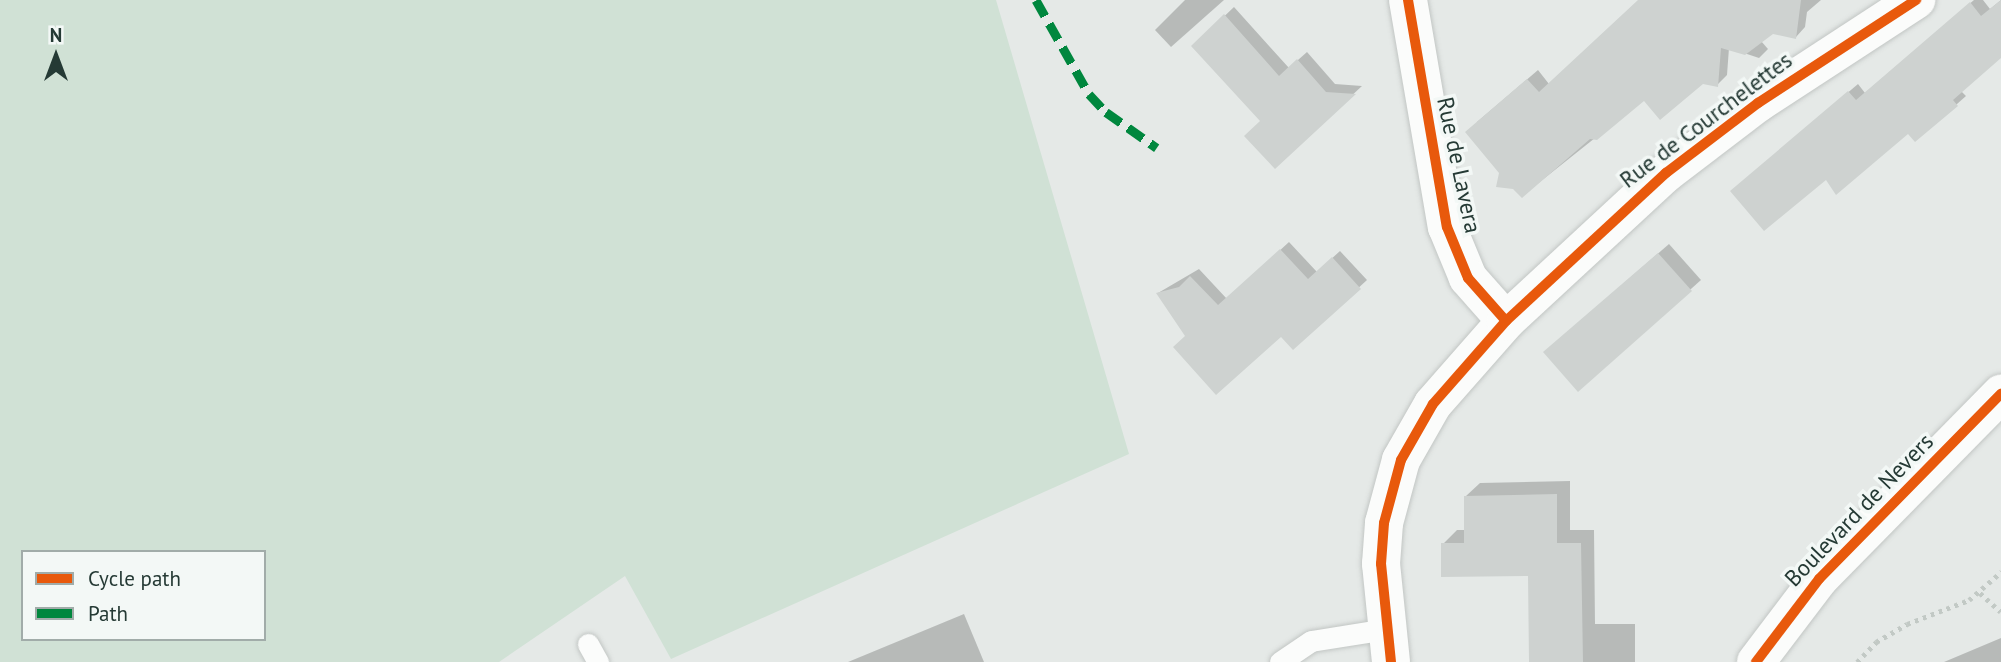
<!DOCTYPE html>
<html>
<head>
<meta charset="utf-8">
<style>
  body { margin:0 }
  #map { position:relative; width:2001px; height:662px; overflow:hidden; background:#e5e9e7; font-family:"PT Sans",sans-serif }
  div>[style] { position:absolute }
  .green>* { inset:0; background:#d0e1d5 }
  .shadow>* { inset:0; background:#0003 }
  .building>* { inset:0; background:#ced2d0 }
  .path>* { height:4.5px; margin-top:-2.25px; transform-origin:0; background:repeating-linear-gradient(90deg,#c2c9c5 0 3.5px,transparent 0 8.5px) }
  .roads { filter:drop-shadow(0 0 2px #c2c6c4) drop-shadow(0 0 2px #c2c6c4) }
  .lane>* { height:21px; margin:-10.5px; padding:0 10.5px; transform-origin:10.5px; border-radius:10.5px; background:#fbfcfb }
  .street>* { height:38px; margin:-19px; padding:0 19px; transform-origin:19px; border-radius:19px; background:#fbfcfb }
  .quiet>* { height:9px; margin-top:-4.5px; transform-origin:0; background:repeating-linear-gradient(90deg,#00873e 0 18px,transparent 0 27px) }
  .cycleway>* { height:10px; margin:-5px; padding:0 5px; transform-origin:5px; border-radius:5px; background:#e8590c }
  span { translate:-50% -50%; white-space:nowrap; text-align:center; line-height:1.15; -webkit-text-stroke:7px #f3f8f6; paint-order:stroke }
  .street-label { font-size:23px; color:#253a35 }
  .legend { position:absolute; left:21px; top:550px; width:245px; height:91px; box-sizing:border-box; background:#f3f8f6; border:2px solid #a1aca9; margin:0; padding:9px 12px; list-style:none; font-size:21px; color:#253a35 }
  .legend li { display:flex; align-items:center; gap:14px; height:35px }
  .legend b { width:35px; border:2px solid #a1aca9 }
  .north { position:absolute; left:21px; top:21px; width:70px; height:70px; -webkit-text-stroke:5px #f3f8f6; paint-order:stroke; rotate:0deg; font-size:19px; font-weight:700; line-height:28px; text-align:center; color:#253a35 }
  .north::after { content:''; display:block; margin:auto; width:24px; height:32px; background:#253a35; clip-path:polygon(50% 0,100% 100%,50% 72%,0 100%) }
</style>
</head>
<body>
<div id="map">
  <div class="green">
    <div style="clip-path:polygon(evenodd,0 0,996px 0,1129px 454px,671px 659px,625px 576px,499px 662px,0 662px,0 0,23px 552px,264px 552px,264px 639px,23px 639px,23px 552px)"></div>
  </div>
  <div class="shadow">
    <div style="clip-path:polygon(1185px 0,1224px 0,1171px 47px,1155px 30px)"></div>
    <div style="clip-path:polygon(1639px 0,1821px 0,1807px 12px,1805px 27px,1796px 37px,1772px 32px,1761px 41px,1768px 49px,1759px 58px,1729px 48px,1727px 75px,1717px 85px,1702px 82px,1644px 99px,1522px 196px,1501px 172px,1477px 122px,1538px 70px,1549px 84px)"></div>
    <div style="clip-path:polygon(1974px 0,1983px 0,1990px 9px,2001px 0,2001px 56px,1961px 91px,1966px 96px,1957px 104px,1916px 140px,1908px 132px,1827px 177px,1741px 183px,1858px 84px,1865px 93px)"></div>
    <div style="clip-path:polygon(1234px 7px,1289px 68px,1307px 52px,1335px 84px,1362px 86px,1275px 167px,1262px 120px,1193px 46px)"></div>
    <div style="clip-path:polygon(1289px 242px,1317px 272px,1340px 251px,1367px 280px,1293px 348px,1281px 335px,1187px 335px,1158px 293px,1199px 269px,1227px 299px)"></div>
    <div style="clip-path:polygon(1669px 244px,1701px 280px,1578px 390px,1555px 343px)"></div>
    <div style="clip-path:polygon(1570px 481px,1570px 530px,1594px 530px,1595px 624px,1635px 624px,1635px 662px,1658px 662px,1530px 662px,1529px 574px,1443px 544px,1457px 530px,1466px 530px,1466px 496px,1480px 483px)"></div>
    <div style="clip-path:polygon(964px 614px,984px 662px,848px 662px)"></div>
    <div style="clip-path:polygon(2001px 638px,2001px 662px,1944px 662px)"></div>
  </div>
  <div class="building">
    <div style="clip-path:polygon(1638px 0,1801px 0,1796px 39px,1773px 34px,1745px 55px,1721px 48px,1718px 87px,1703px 84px,1660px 120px,1644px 101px,1597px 140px,1590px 139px,1522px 198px,1513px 189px,1496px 187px,1499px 173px,1465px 132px,1527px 79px,1539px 92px)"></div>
    <div style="clip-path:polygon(2001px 0,2001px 58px,1953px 100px,1958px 106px,1915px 142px,1908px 134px,1836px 195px,1826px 180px,1764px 231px,1730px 191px,1848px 91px,1856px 100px,1970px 2px,1981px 16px)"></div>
    <div style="clip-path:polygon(1224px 14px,1279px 76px,1297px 59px,1326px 92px,1356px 94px,1275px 169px,1244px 136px,1260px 121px,1191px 46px)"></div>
    <div style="clip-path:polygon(1280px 249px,1308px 279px,1332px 257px,1361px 289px,1293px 350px,1281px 337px,1216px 395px,1173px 347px,1185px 336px,1156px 293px,1179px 287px,1190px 276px,1218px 305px)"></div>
    <div style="clip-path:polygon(1658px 253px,1692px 291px,1578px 392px,1543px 352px)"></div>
    <div style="clip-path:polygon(1557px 494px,1557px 543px,1581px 543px,1583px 662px,1529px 662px,1528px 576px,1441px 577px,1441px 543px,1464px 543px,1464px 496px)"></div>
  </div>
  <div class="path">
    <div style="left:1980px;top:593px;width:28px;rotate:42deg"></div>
    <div style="left:1857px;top:662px;width:28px;rotate:-46deg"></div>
    <div style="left:1876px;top:642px;width:36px;rotate:-30deg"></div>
    <div style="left:1907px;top:624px;width:66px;rotate:-21.2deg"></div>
    <div style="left:1969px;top:600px;width:43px;rotate:-41.2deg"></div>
  </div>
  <div class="roads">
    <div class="lane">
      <div style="left:588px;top:644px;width:21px;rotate:61deg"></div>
      <div style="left:1280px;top:662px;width:37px;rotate:-34deg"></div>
      <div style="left:1311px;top:641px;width:77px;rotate:-9deg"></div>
    </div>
    <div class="street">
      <div style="left:1408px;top:0;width:230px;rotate:80.3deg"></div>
      <div style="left:1447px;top:227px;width:55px;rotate:67.6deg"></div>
      <div style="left:1468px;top:278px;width:57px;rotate:48.5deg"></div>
      <div style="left:1391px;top:662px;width:99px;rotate:-95.8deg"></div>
      <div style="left:1381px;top:564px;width:41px;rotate:-85.8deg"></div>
      <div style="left:1384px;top:523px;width:65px;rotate:-74.9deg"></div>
      <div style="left:1401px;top:460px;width:64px;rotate:-60.3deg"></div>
      <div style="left:1433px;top:404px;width:111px;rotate:-48.7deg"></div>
      <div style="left:1506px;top:321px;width:218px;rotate:-42.8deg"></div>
      <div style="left:1666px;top:173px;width:116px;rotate:-37.3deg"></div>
      <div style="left:1758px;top:103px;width:189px;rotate:-33.1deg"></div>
      <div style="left:1756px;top:662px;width:104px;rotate:-52.8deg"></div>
      <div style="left:1819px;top:579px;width:260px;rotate:-45.5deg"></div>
    </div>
  </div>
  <div class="quiet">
    <div style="left:1036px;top:0;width:108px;rotate:60.6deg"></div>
    <div style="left:1089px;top:94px;width:25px;rotate:47deg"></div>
    <div style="left:1106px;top:112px;width:62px;rotate:35.2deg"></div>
  </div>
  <div class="cycleway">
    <div style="left:1408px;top:0;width:230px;rotate:80.3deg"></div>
    <div style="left:1447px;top:227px;width:55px;rotate:67.6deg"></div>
    <div style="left:1468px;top:278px;width:57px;rotate:48.5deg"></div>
    <div style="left:1391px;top:662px;width:99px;rotate:-95.8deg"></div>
    <div style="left:1381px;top:564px;width:41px;rotate:-85.8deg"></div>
    <div style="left:1384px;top:523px;width:65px;rotate:-74.9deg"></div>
    <div style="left:1401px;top:460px;width:64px;rotate:-60.3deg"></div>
    <div style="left:1433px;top:404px;width:111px;rotate:-48.7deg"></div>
    <div style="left:1506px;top:321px;width:218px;rotate:-42.8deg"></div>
    <div style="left:1666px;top:173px;width:116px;rotate:-37.3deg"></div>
    <div style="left:1758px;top:103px;width:189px;rotate:-33.1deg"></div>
    <div style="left:1756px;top:662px;width:104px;rotate:-52.8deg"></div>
    <div style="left:1819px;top:579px;width:260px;rotate:-45.5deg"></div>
  </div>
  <div class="street-label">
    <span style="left:1706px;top:120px;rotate:-37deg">Rue de Courchelettes</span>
    <span style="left:1459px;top:165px;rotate:78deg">Rue de Lavera</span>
    <span style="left:1859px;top:510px;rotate:-46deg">Boulevard de Nevers</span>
  </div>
  <ul class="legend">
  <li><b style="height:9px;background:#e8590c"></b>Cycle path</li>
  <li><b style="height:9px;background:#00873e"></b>Path</li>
  </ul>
  <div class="north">N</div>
</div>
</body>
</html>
